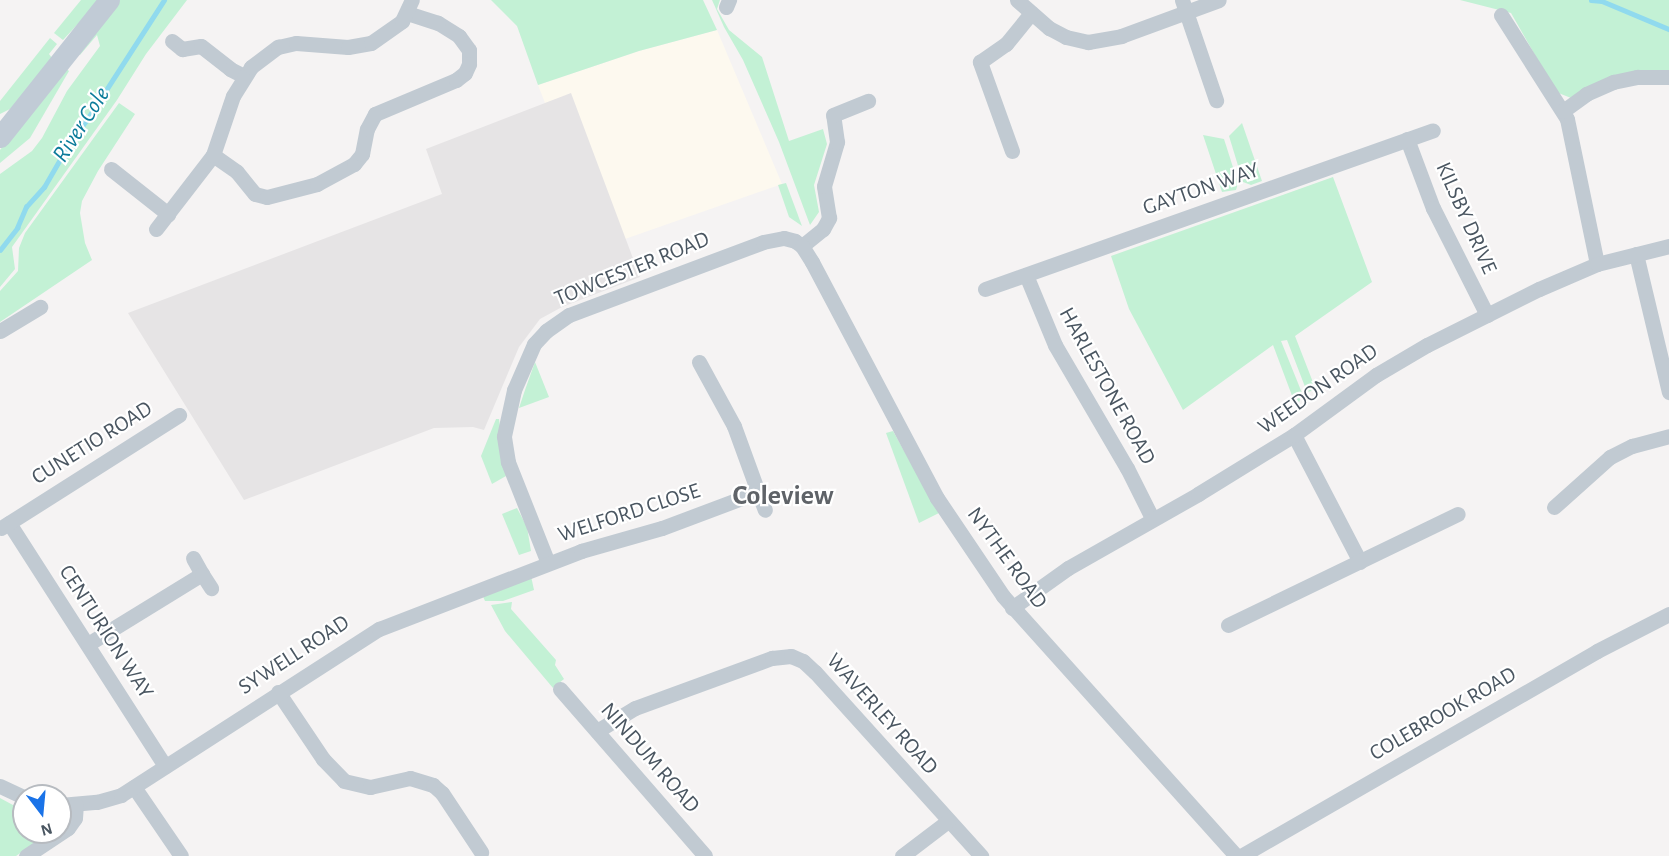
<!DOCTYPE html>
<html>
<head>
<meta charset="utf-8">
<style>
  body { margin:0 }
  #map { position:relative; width:1669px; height:856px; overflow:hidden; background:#f5f3f3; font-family:"Alegreya Sans",sans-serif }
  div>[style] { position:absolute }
  .commercial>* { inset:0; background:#fdf9ef }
  .education>* { inset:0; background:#e6e4e5 }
  .green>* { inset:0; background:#c3f1d5 }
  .stream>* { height:4.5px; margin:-2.25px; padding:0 2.25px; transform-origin:2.25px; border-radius:2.25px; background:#90daee }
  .street>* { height:15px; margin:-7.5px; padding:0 7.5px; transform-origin:7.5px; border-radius:7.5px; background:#c1cad2 }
  .secondary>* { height:21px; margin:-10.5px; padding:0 10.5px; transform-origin:10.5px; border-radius:10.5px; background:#c1cbd6 }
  span { translate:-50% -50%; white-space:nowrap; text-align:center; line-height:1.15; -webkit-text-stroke:4.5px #fff; paint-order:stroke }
  .street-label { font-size:22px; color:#4a5661 }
  .water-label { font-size:24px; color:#0c7c9b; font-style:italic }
  .district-label { font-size:28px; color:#5f6368; font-weight:700 }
  .north { position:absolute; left:12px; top:784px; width:60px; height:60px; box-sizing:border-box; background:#fff; border:2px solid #b7bbc0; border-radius:50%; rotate:164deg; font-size:16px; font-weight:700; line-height:24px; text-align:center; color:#4a5661 }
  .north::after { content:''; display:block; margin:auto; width:21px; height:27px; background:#1a73e8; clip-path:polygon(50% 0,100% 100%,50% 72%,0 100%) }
</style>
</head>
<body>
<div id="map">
  <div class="commercial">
    <div style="clip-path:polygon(717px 30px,782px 184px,625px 239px,571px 94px,545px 103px,538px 85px,639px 51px)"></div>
  </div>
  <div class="education">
    <div style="clip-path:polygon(571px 93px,640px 277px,562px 307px,540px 319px,519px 347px,484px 430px,473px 427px,434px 428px,244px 500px,128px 313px,442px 194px,426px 149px)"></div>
  </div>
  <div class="green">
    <div style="clip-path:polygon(81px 0,100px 0,63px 40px,54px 33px)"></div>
    <div style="clip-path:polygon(120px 0,187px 0,146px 54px,117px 100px,12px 247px,15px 269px,0 287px,0 174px,32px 151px,42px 138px,67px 91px,100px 46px,97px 35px,80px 55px,77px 52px)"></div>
    <div style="clip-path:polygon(491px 0,703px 0,717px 30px,639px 51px,538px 85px,517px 26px)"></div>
    <div style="clip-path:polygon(712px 0,720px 0,717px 9px,729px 30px,762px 57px,789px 141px,823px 129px,827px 144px,814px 185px,819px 212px,810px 225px,779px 142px,743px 60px,724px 27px)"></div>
    <div style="clip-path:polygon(1460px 0,1669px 0,1669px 73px,1571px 98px,1556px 92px,1511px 13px)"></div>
    <div style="clip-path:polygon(50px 38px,57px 44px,49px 54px,52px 58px,14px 107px,0 114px,0 101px)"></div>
    <div style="clip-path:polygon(64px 67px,69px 71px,30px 138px,0 163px,0 150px)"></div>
    <div style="clip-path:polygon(119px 103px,135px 114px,98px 171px,82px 201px,80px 213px,85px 243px,92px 260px,0 322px,0 291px,18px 271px,19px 248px,25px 233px)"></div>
    <div style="clip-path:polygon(1242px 123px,1262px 181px,1251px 185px,1243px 182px,1229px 136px)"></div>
    <div style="clip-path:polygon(1203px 135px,1224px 139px,1238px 183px,1236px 190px,1222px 192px)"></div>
    <div style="clip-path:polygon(1333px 177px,1372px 282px,1295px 336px,1316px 390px,1307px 392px,1287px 340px,1281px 341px,1302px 393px,1297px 409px,1273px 345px,1183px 410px,1129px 309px,1111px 256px)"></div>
    <div style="clip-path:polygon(786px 183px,802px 226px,789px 217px,778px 185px)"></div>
    <div style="clip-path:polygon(535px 362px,549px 397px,519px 408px,525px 390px)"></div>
    <div style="clip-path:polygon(496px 419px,499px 419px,506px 476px,492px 484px,481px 456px)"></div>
    <div style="clip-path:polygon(893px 431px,939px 513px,919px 523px,886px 433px)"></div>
    <div style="clip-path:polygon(517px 508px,527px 527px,531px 551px,519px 555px,502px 514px)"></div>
    <div style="clip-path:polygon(531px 576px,534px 590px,503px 601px,485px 601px,482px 594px)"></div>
    <div style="clip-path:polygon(512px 602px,511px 609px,556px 660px,555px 665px,564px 679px,553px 688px,505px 631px,491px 605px)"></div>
    <div style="clip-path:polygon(0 798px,24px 811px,24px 832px,50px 832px,16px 856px,0 856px)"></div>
  </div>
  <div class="stream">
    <div style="left:1591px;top:0;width:11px;rotate:5deg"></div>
    <div style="left:1602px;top:1px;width:73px;rotate:22.7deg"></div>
    <div style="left:0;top:250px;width:28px;rotate:-52deg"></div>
    <div style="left:17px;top:228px;width:23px;rotate:-67deg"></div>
    <div style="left:26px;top:207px;width:27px;rotate:-48deg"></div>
    <div style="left:44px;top:187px;width:52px;rotate:-60deg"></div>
    <div style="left:70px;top:142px;width:30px;rotate:-53deg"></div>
    <div style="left:88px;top:118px;width:140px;rotate:-57.2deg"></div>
  </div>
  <div class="street">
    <div style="left:1017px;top:0;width:43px;rotate:41.2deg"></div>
    <div style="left:1049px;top:28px;width:19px;rotate:28deg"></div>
    <div style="left:1066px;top:37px;width:23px;rotate:13deg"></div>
    <div style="left:1088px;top:42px;width:34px;rotate:-10deg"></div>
    <div style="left:1121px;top:36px;width:104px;rotate:-20.2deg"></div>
    <div style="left:1182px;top:0;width:106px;rotate:71.2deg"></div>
    <div style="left:726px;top:7px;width:8px;rotate:-67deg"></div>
    <div style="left:1501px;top:15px;width:123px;rotate:57.6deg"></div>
    <div style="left:1567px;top:119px;width:148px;rotate:78.3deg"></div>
    <div style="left:172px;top:41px;width:13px;rotate:39deg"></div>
    <div style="left:182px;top:49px;width:19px;rotate:-9deg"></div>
    <div style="left:201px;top:46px;width:37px;rotate:38deg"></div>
    <div style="left:230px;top:69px;width:16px;rotate:27deg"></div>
    <div style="left:1563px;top:111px;width:29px;rotate:-36deg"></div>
    <div style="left:1586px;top:94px;width:30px;rotate:-24deg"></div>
    <div style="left:1613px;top:82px;width:25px;rotate:-12deg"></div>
    <div style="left:1637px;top:77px;width:32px"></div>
    <div style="left:1407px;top:139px;width:74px;rotate:69.4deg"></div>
    <div style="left:1433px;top:208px;width:120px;rotate:63.2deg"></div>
    <div style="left:1012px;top:151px;width:95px;rotate:-109.8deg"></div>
    <div style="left:980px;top:62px;width:32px;rotate:-35deg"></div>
    <div style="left:1006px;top:44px;width:40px;rotate:-51deg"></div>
    <div style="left:213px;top:155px;width:29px;rotate:35deg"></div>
    <div style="left:237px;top:172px;width:28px;rotate:51deg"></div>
    <div style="left:255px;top:194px;width:12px;rotate:14deg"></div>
    <div style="left:267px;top:197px;width:52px;rotate:-14.6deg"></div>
    <div style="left:317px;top:184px;width:42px;rotate:-28.4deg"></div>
    <div style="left:354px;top:164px;width:13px;rotate:-51deg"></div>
    <div style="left:362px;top:154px;width:25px;rotate:-79deg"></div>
    <div style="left:367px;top:129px;width:17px;rotate:-62deg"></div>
    <div style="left:375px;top:114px;width:88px;rotate:-22.8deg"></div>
    <div style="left:456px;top:80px;width:11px;rotate:-38deg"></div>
    <div style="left:465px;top:73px;width:10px;rotate:-66deg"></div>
    <div style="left:469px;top:64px;width:14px;rotate:-90deg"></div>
    <div style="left:469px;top:50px;width:17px;rotate:-126deg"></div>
    <div style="left:459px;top:36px;width:25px;rotate:-148deg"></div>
    <div style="left:438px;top:23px;width:33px;rotate:-162deg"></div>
    <div style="left:111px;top:169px;width:73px;rotate:38.3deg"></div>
    <div style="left:156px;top:229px;width:93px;rotate:-52.4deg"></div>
    <div style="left:213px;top:155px;width:62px;rotate:-71.3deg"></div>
    <div style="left:233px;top:96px;width:34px;rotate:-58deg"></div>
    <div style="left:251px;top:67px;width:34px;rotate:-37deg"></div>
    <div style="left:278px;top:47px;width:18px;rotate:-13deg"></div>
    <div style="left:296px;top:43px;width:52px;rotate:4.4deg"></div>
    <div style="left:348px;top:47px;width:23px;rotate:-10deg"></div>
    <div style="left:371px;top:43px;width:38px;rotate:-35deg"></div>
    <div style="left:402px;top:21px;width:23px;rotate:-65deg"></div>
    <div style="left:802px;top:246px;width:27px;rotate:-39deg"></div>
    <div style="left:823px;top:229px;width:13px;rotate:-61deg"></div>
    <div style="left:829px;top:218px;width:32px;rotate:-99deg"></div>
    <div style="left:824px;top:186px;width:46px;rotate:-73.5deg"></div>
    <div style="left:837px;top:142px;width:27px;rotate:-98deg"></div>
    <div style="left:833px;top:115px;width:38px;rotate:-22deg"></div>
    <div style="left:1636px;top:254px;width:142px;rotate:76.6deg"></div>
    <div style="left:1026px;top:275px;width:76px;rotate:67.5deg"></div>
    <div style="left:1055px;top:345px;width:143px;rotate:59.7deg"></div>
    <div style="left:1127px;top:468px;width:56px;rotate:63.4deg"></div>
    <div style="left:985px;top:289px;width:475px;rotate:-19.5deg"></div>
    <div style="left:0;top:331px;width:47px;rotate:-31deg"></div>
    <div style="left:1294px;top:435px;width:143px;rotate:62.5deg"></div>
    <div style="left:758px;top:492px;width:19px;rotate:69deg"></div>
    <div style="left:1554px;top:507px;width:75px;rotate:-41.8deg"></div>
    <div style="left:1610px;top:457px;width:25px;rotate:-27deg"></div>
    <div style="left:1632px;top:446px;width:38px;rotate:-15deg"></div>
    <div style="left:9px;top:523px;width:289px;rotate:57.3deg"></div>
    <div style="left:1px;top:528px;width:211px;rotate:-32.4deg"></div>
    <div style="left:193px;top:558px;width:18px;rotate:61deg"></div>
    <div style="left:548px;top:563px;width:109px;rotate:-111.6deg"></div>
    <div style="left:508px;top:462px;width:26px;rotate:-99deg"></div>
    <div style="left:504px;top:436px;width:47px;rotate:-77.7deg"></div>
    <div style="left:514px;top:390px;width:50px;rotate:-66.5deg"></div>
    <div style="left:534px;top:344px;width:18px;rotate:-47deg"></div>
    <div style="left:546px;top:331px;width:28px;rotate:-35deg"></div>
    <div style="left:569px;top:315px;width:207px;rotate:-20.6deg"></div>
    <div style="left:763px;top:242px;width:21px;rotate:-11deg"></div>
    <div style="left:784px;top:238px;width:11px;rotate:15deg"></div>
    <div style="left:795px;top:241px;width:9px;rotate:36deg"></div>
    <div style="left:802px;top:246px;width:19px;rotate:58deg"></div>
    <div style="left:812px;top:262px;width:267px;rotate:62.1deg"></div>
    <div style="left:937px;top:498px;width:118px;rotate:56deg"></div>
    <div style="left:1003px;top:596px;width:349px;rotate:48.1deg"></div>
    <div style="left:1012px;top:608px;width:69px;rotate:-35.5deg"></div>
    <div style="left:1068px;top:568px;width:150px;rotate:-29.6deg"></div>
    <div style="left:1198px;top:494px;width:113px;rotate:-31.6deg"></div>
    <div style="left:1294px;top:435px;width:102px;rotate:-36.2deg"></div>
    <div style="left:1376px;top:375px;width:59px;rotate:-30.5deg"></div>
    <div style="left:1427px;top:345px;width:125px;rotate:-26.6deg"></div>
    <div style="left:1539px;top:289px;width:63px;rotate:-23.3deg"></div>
    <div style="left:1597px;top:264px;width:74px;rotate:-14deg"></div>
    <div style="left:1228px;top:625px;width:255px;rotate:-25.8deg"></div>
    <div style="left:88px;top:644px;width:134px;rotate:-31.6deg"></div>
    <div style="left:202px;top:574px;width:17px;rotate:57deg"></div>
    <div style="left:560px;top:689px;width:221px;rotate:49deg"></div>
    <div style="left:278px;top:692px;width:81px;rotate:56.1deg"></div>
    <div style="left:323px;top:759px;width:30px;rotate:46deg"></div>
    <div style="left:344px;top:781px;width:27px;rotate:13deg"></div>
    <div style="left:370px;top:787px;width:41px;rotate:-12.7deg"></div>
    <div style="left:410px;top:778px;width:24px;rotate:17deg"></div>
    <div style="left:433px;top:785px;width:12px;rotate:42deg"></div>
    <div style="left:442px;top:793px;width:71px;rotate:56.5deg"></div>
    <div style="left:597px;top:731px;width:44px;rotate:-31.2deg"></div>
    <div style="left:635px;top:708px;width:146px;rotate:-20.1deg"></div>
    <div style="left:772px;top:658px;width:19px;rotate:-6deg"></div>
    <div style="left:791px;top:656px;width:13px;rotate:23deg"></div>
    <div style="left:803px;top:661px;width:16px;rotate:43deg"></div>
    <div style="left:815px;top:672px;width:248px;rotate:47.9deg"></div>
    <div style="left:0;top:786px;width:26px;rotate:25deg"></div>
    <div style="left:134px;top:787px;width:83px;rotate:55.7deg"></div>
    <div style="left:60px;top:805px;width:37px;rotate:-5deg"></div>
    <div style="left:97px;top:802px;width:25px;rotate:-16deg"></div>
    <div style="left:121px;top:795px;width:307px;rotate:-32.8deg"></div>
    <div style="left:379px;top:629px;width:217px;rotate:-21.1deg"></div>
    <div style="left:581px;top:551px;width:84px;rotate:-15.9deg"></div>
    <div style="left:662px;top:528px;width:103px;rotate:-20.6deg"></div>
    <div style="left:758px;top:492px;width:70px;rotate:-110deg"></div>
    <div style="left:734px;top:426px;width:73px;rotate:-118.7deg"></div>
    <div style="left:26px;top:856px;width:50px;rotate:-33.7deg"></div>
    <div style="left:68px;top:828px;width:12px;rotate:-55deg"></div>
    <div style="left:75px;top:818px;width:13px;rotate:-86deg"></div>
    <div style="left:902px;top:856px;width:58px;rotate:-37.3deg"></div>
    <div style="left:1241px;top:856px;width:411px;rotate:-29.9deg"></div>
    <div style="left:1597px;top:651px;width:81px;rotate:-27.2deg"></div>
  </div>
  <div class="secondary">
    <div style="left:0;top:137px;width:175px;rotate:-51.5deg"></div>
  </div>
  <div class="street-label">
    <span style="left:1201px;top:189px;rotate:-19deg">GAYTON WAY</span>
    <span style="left:1466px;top:218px;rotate:66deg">KILSBY DRIVE</span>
    <span style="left:632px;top:269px;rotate:-22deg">TOWCESTER ROAD</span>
    <span style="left:1107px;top:386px;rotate:61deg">HARLESTONE ROAD</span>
    <span style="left:1318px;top:389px;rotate:-35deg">WEEDON ROAD</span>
    <span style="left:92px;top:443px;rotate:-32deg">CUNETIO ROAD</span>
    <span style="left:629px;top:513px;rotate:-18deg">WELFORD CLOSE</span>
    <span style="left:1007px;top:558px;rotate:54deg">NYTHE ROAD</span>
    <span style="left:106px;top:632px;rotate:57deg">CENTURION WAY</span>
    <span style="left:294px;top:655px;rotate:-33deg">SYWELL ROAD</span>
    <span style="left:882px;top:714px;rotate:48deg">WAVERLEY ROAD</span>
    <span style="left:1443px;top:714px;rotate:-30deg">COLEBROOK ROAD</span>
    <span style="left:650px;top:758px;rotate:49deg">NINDUM ROAD</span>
  </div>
  <div class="water-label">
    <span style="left:82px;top:125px;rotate:-57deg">River Cole</span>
  </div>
  <div class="district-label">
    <span style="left:783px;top:496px">Coleview</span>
  </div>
  <div class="north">N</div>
</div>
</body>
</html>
